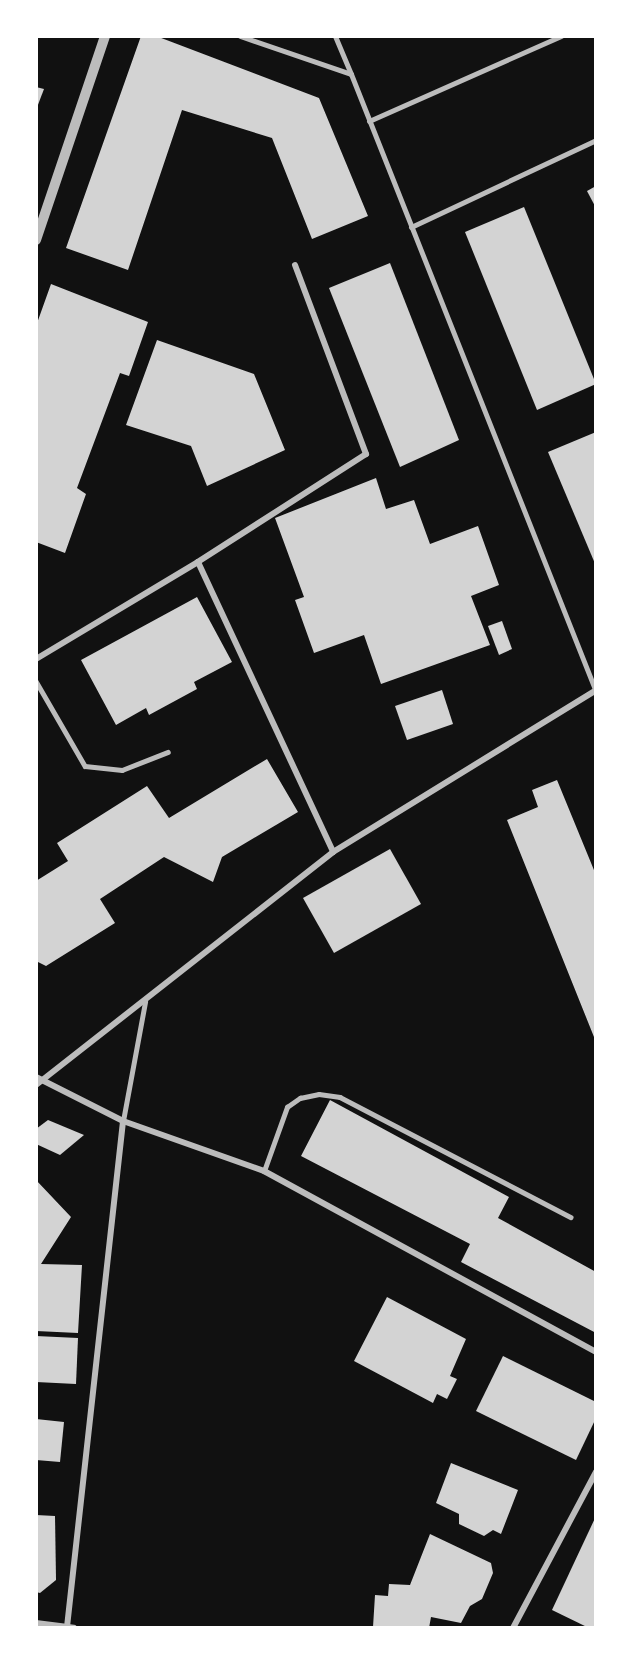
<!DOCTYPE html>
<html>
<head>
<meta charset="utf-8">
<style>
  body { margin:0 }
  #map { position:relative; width:632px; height:1664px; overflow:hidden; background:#111; font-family:"Open Sans",sans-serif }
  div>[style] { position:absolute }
  .building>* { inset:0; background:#d3d3d3 }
  .service>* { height:4.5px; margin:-2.25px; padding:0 2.25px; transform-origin:2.25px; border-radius:2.25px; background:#bcbcbc }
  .pedestrian>* { height:5px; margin:-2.5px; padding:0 2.5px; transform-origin:2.5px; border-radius:2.5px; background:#bcbcbc }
  .minor>* { height:6px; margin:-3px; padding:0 3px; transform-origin:3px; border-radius:3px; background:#bcbcbc }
  .tertiary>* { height:10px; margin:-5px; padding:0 5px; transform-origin:5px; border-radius:5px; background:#bcbcbc }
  span { translate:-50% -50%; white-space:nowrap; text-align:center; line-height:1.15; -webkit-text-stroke:6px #fff; paint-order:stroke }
  .frame { position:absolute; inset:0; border:38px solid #fff; pointer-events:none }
</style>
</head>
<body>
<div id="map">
  <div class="building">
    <div style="clip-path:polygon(141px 36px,156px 36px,319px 98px,368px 216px,312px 239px,272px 138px,182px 110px,128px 270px,66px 248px)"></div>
    <div style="clip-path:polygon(36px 87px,44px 89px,36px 110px)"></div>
    <div style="clip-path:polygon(596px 186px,596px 208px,587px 191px)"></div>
    <div style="clip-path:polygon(524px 207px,596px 384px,537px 410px,465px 232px)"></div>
    <div style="clip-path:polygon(390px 263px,459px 440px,400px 467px,329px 288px)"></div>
    <div style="clip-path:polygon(51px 284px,148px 322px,129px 376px,120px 373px,77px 488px,86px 494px,65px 553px,36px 542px,36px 326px)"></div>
    <div style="clip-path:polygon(157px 340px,254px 374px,285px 450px,207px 486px,191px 446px,126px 425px)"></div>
    <div style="clip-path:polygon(596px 432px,596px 566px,548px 452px)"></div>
    <div style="clip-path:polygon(376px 478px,386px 509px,414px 500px,430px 544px,478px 526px,499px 585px,471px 596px,490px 645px,381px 684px,364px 635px,314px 653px,295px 600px,304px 597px,275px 518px)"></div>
    <div style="clip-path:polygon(197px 597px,232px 662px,194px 682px,197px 689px,149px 715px,146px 708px,116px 725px,81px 660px)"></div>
    <div style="clip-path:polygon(502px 621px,512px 649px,499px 655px,488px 626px)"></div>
    <div style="clip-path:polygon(442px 690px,453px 724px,407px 740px,395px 706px)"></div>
    <div style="clip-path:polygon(267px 759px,298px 812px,222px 857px,213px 882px,164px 857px,100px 899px,115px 923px,46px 966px,36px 961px,36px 881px,68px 861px,57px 843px,147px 786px,169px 818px)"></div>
    <div style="clip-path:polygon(557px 780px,596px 875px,596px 1042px,507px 820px,538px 807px,532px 790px)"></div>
    <div style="clip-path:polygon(390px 849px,421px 904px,334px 953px,303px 898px)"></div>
    <div style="clip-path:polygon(330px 1100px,509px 1197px,498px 1218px,596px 1272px,596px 1333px,461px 1262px,470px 1244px,301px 1156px)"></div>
    <div style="clip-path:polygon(48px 1120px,84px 1135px,60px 1155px,36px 1144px,36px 1129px)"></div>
    <div style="clip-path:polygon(36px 1180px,71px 1217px,41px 1264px,82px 1265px,78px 1333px,36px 1331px)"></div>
    <div style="clip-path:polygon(387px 1297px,466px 1339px,450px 1376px,457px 1379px,447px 1399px,437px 1394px,433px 1403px,354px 1361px)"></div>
    <div style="clip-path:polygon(36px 1336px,78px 1338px,76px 1384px,36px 1382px)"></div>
    <div style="clip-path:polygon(503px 1356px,596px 1402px,596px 1418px,576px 1460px,476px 1411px)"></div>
    <div style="clip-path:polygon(36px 1419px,64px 1422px,60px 1462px,36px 1460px)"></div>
    <div style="clip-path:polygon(451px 1463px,518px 1490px,501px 1534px,493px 1530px,484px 1536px,459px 1524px,459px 1514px,436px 1503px)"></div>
    <div style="clip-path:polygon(36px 1515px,55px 1516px,56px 1580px,40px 1593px,36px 1592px)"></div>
    <div style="clip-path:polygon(596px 1516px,596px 1628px,589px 1628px,552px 1610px)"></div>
    <div style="clip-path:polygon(430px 1534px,491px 1563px,493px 1573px,482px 1599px,470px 1606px,461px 1623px,431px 1617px,429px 1628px,373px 1627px,375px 1595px,388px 1596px,389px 1584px,410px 1585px)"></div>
  </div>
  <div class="service">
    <div style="left:36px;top:681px;width:98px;rotate:60deg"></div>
    <div style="left:85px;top:766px;width:37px;rotate:6deg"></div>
    <div style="left:122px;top:770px;width:49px;rotate:-21.4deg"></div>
    <div style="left:123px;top:1121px;width:121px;rotate:-79.5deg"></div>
    <div style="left:264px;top:1171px;width:68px;rotate:-70.2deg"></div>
    <div style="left:287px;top:1107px;width:16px;rotate:-35deg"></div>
    <div style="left:300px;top:1098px;width:19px;rotate:-12deg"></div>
    <div style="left:319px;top:1094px;width:21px;rotate:8deg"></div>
    <div style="left:340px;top:1097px;width:260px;rotate:27.5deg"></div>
  </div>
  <div class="pedestrian">
    <div style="left:240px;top:36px;width:117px;rotate:18.9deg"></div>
    <div style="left:351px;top:74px;width:41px;rotate:-112.8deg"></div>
    <div style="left:351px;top:74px;width:665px;rotate:68.37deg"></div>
    <div style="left:369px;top:121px;width:210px;rotate:-23.9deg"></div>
    <div style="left:411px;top:227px;width:204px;rotate:-25.2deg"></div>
  </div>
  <div class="minor">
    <div style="left:295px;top:265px;width:202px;rotate:69.4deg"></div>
    <div style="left:366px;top:454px;width:200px;rotate:147.3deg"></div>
    <div style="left:198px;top:562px;width:320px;rotate:65deg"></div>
    <div style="left:36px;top:659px;width:189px;rotate:-30.9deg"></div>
    <div style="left:36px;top:1077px;width:97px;rotate:26.8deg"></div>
    <div style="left:123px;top:1121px;width:150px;rotate:19.5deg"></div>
    <div style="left:264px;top:1171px;width:378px;rotate:28.6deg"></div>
    <div style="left:36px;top:1085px;width:377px;rotate:-38.1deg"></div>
    <div style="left:333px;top:852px;width:309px;rotate:-31.6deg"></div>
    <div style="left:36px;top:1623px;width:38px;rotate:7deg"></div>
    <div style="left:67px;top:1627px;width:509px;rotate:-83.68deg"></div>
    <div style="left:513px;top:1628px;width:177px;rotate:-62deg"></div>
  </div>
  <div class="tertiary">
    <div style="left:36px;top:240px;width:215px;rotate:-71.3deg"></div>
  </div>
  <div class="frame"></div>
</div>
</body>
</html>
